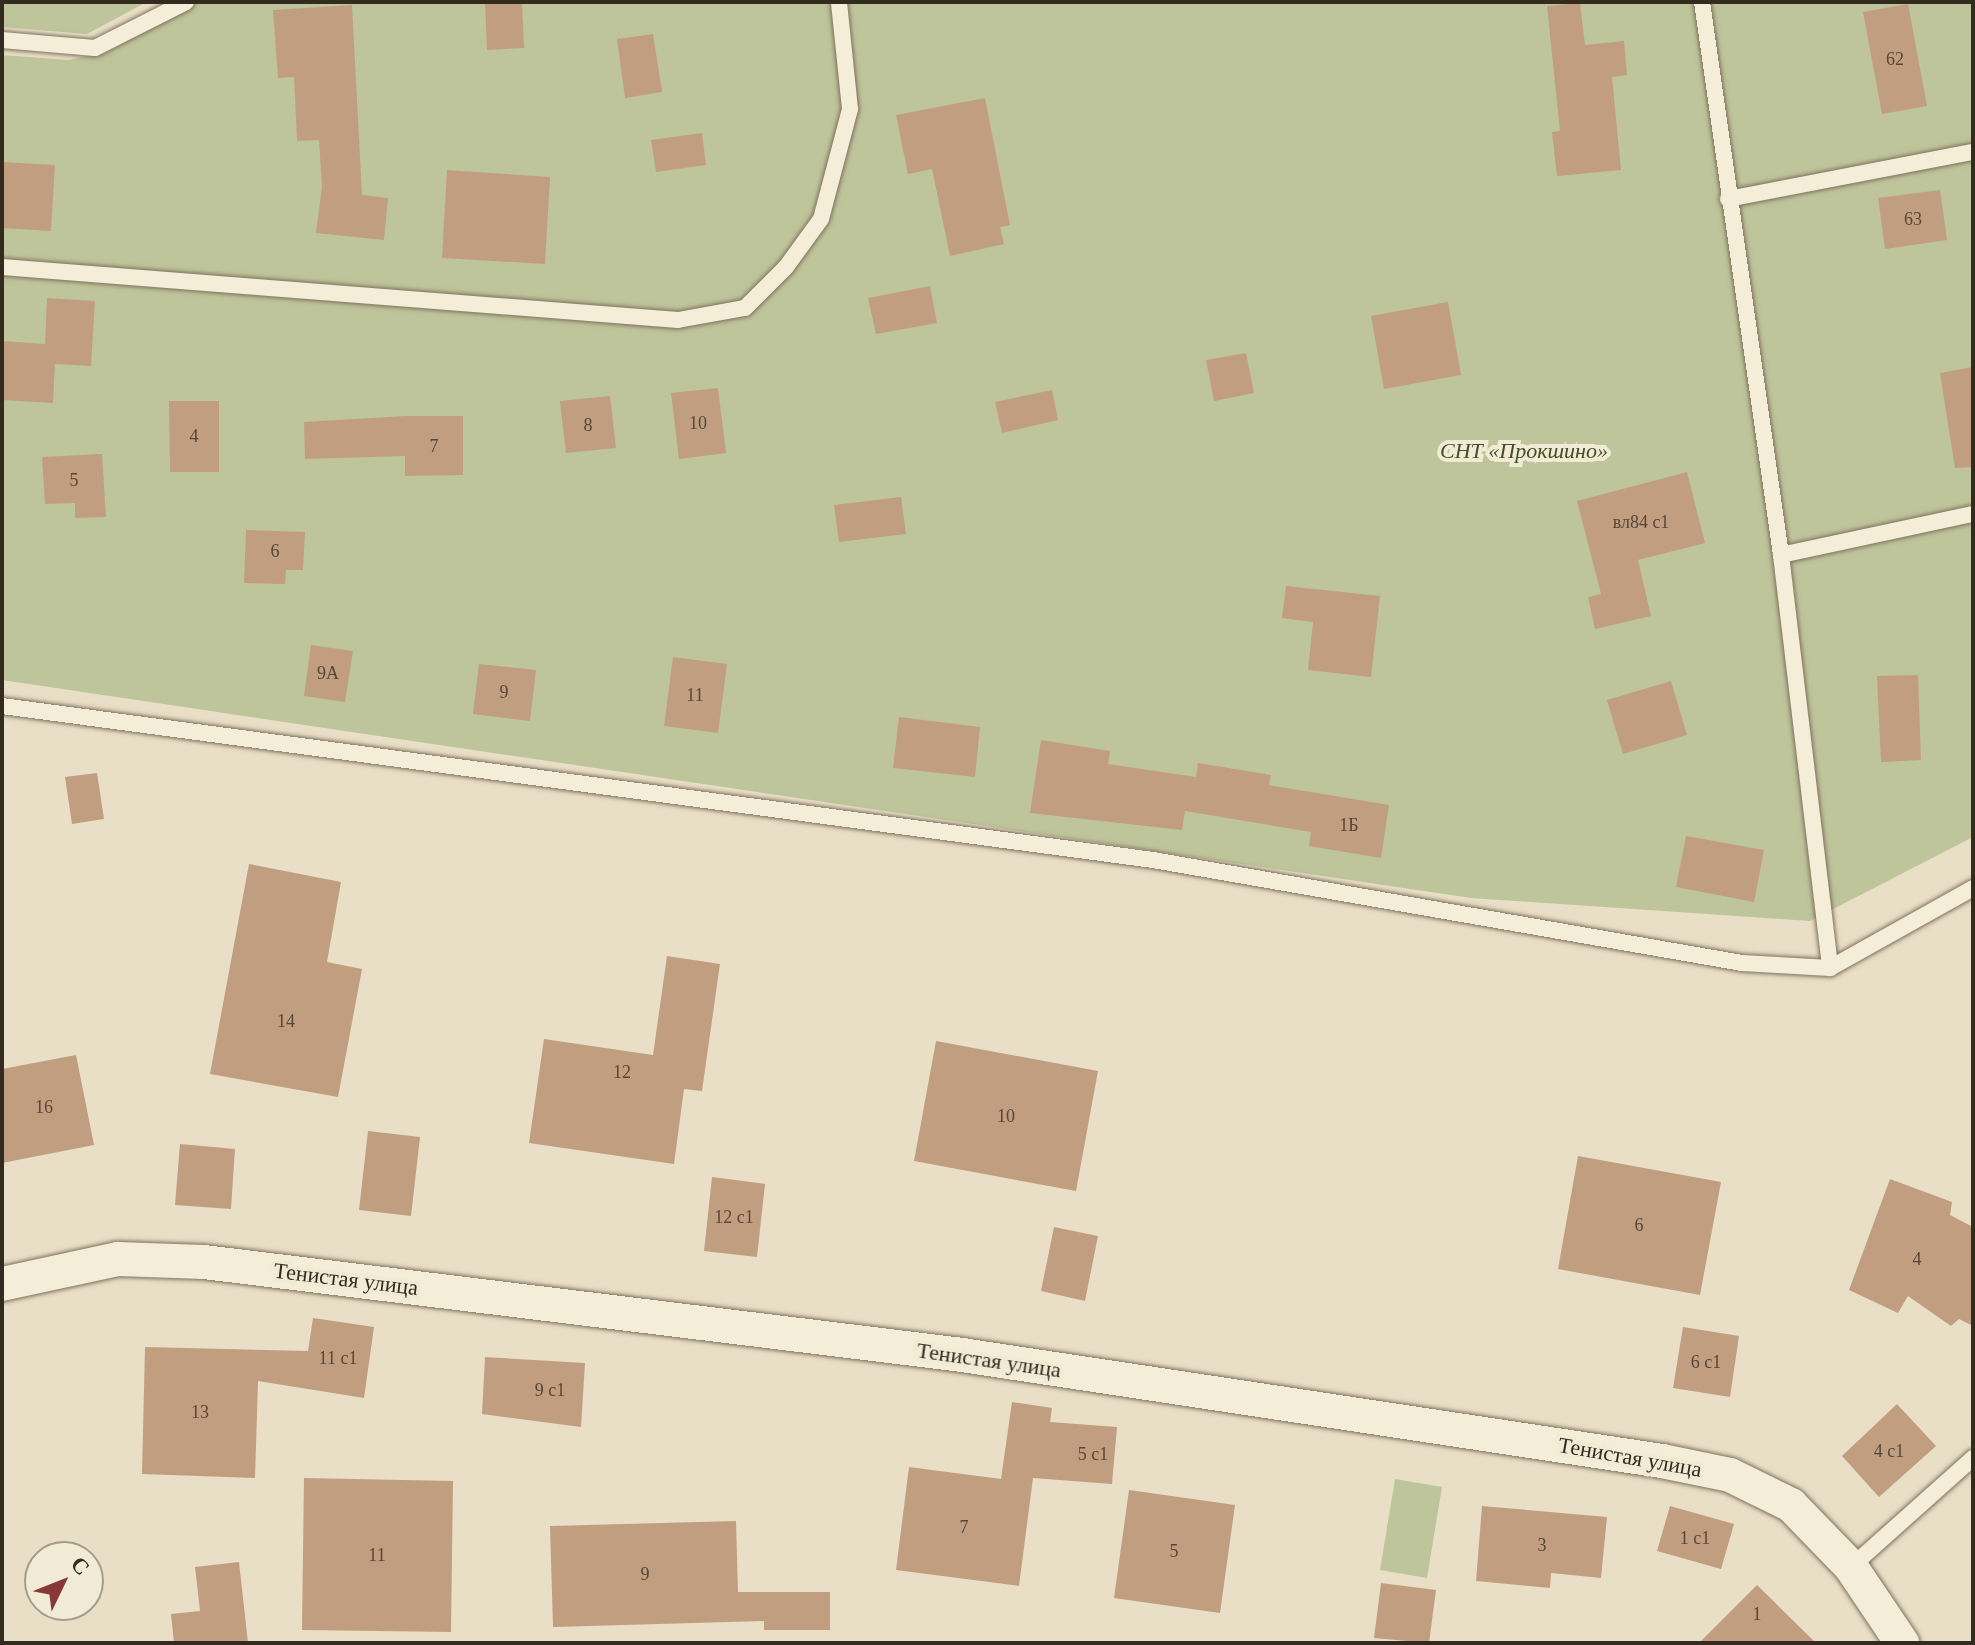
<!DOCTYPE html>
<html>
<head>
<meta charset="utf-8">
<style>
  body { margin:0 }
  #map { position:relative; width:1975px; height:1645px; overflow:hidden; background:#e8dfc6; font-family:"Times New Roman",serif }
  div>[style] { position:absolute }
  .green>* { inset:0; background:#bec59b }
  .building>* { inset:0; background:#c29e80 }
  .roads { filter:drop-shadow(0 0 2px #81725e) drop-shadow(0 0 2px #81725e) }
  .lane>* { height:16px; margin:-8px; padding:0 8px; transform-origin:8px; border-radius:8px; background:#f4edd8 }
  .street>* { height:34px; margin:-17px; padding:0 17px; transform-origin:17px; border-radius:17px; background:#f4edd8 }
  span { translate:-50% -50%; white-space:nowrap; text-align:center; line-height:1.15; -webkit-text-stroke:8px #f1ead4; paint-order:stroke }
  .number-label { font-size:18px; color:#574738 }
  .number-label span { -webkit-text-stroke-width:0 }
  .park-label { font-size:22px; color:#424d29; font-style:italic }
  .street-label { font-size:22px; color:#332a20 }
  .frame { position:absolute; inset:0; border:4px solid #332a20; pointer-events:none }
  .north { position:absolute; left:24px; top:1541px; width:80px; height:80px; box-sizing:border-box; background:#f1ead4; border:2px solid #a59d8c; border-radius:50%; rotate:47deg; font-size:22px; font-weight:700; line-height:32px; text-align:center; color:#332a20 }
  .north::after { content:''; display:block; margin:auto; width:28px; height:36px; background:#883836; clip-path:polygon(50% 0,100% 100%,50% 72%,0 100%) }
</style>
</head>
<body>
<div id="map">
  <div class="green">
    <div style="clip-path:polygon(2px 2px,147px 2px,87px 34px,2px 27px)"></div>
    <div style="clip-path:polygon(194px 2px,1973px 2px,1973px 837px,1810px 921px,1471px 898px,2px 680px,2px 55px,68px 60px,107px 52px)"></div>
    <div style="clip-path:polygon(1395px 1479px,1442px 1487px,1427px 1578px,1380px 1570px)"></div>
  </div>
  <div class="building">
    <div style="clip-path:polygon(485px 2px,522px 2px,524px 48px,487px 50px)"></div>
    <div style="clip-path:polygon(1580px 3px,1585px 45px,1624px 41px,1627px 75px,1612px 77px,1621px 170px,1557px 176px,1552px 132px,1560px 131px,1547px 6px)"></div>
    <div style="clip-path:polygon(1908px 4px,1927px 106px,1882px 114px,1863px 12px)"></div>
    <div style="clip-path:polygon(352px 5px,362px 195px,388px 198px,384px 240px,316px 233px,322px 187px,319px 140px,297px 141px,294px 77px,278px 78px,273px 10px)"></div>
    <div style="clip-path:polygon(653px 34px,662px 92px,625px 98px,617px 39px)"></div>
    <div style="clip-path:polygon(985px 98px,1010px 225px,1000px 227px,1004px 244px,950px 256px,932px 169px,908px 174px,896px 115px)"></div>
    <div style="clip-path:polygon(702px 133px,706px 165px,656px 172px,651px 140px)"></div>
    <div style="clip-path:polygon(2px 162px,55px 165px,51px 231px,2px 228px)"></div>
    <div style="clip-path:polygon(447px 170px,550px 177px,545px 264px,442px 258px)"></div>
    <div style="clip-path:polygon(1940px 190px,1947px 240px,1885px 249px,1878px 198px)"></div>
    <div style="clip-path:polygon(930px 286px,937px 323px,876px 334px,868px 298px)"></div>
    <div style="clip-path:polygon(47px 298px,95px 301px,91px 366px,55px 364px,53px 403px,2px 400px,2px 341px,45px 344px)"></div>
    <div style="clip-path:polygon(1448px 302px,1461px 375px,1384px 389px,1371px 316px)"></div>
    <div style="clip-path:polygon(1246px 353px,1254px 393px,1214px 401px,1206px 360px)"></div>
    <div style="clip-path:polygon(1973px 367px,1973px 467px,1955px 468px,1940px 373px)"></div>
    <div style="clip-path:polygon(718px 388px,726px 453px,679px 459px,671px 393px)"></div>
    <div style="clip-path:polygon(1052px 390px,1058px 420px,1002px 433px,995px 402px)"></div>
    <div style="clip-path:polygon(610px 396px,616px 448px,566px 453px,560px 401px)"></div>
    <div style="clip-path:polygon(169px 401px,219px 401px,219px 472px,170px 472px)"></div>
    <div style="clip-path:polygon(405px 416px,463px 416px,463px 475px,405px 476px,405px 456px,305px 459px,304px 422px)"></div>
    <div style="clip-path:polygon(102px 454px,106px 517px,75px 518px,75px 503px,45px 504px,42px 457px)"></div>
    <div style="clip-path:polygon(1687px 472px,1705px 543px,1638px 560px,1651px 616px,1595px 629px,1588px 597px,1601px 594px,1577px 501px)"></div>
    <div style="clip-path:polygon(901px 497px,906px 534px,839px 542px,834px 505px)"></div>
    <div style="clip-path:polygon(246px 530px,305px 532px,303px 570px,286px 570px,285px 584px,244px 583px)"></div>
    <div style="clip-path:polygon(1286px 586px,1380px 596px,1371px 677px,1308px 670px,1313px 622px,1282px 618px)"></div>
    <div style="clip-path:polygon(311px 645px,353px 651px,345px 702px,304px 696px)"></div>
    <div style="clip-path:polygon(673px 657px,727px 664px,718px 733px,664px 726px)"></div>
    <div style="clip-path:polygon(479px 664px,536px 670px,530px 721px,473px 714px)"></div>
    <div style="clip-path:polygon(1918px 675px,1921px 760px,1881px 762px,1877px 676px)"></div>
    <div style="clip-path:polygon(1671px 681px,1687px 735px,1623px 754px,1607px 700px)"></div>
    <div style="clip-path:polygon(899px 717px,980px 727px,975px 777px,893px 768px)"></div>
    <div style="clip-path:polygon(1041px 740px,1110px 751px,1108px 764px,1196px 777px,1198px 763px,1271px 775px,1269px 785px,1389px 805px,1381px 858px,1309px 846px,1311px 832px,1185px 811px,1182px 830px,1030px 813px)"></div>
    <div style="clip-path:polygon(97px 773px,104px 819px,72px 824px,65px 777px)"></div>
    <div style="clip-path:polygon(1686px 836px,1764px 850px,1754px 902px,1676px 887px)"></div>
    <div style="clip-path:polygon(249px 864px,341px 882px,327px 962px,362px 969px,338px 1097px,210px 1074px)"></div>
    <div style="clip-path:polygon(667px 956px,720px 964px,702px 1091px,684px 1089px,674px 1164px,529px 1143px,544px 1039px,653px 1055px)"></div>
    <div style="clip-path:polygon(936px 1041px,1098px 1071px,1076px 1191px,914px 1161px)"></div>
    <div style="clip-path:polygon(76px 1055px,94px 1145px,2px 1163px,2px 1069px)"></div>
    <div style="clip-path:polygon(368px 1131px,420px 1137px,411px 1216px,359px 1210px)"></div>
    <div style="clip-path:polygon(180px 1144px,235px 1149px,231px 1209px,175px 1205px)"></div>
    <div style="clip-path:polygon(1578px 1156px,1721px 1182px,1700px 1295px,1558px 1269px)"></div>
    <div style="clip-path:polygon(712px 1177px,765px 1184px,757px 1257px,704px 1251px)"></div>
    <div style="clip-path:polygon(1890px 1179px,1952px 1202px,1950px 1215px,1973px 1227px,1973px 1326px,1959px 1319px,1951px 1326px,1908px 1296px,1898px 1313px,1849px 1290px)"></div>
    <div style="clip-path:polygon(1054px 1227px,1098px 1236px,1085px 1301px,1041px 1291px)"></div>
    <div style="clip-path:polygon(313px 1318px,374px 1327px,364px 1398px,258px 1381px,255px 1478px,142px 1474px,145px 1347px,308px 1351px)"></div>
    <div style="clip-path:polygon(1683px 1327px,1739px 1336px,1730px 1397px,1673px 1388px)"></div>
    <div style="clip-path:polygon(485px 1357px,585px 1363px,581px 1427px,482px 1414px)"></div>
    <div style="clip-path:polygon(1012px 1402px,1052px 1408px,1050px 1422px,1117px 1427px,1112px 1484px,1033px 1478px,1019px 1586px,896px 1570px,909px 1467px,1001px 1479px)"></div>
    <div style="clip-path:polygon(1897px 1404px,1936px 1446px,1879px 1497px,1842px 1456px)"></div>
    <div style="clip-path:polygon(304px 1478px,453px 1481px,451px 1632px,302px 1630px)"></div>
    <div style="clip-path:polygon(1129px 1490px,1235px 1505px,1220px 1613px,1114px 1598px)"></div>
    <div style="clip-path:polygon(1482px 1506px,1607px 1517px,1601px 1578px,1551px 1573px,1550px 1588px,1476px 1581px)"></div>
    <div style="clip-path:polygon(1670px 1506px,1734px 1524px,1721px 1569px,1657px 1551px)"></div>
    <div style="clip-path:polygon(736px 1521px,738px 1592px,830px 1592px,830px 1630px,764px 1630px,764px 1621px,553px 1627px,550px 1526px)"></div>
    <div style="clip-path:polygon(239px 1562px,248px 1643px,174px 1643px,171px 1614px,200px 1611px,195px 1567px)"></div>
    <div style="clip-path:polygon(1381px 1583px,1436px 1590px,1429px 1643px,1374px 1638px)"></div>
    <div style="clip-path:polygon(1757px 1585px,1816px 1643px,1699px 1643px)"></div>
  </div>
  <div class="roads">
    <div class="lane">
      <div style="left:1702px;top:2px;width:559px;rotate:81.87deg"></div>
      <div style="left:1781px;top:555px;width:416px;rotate:83.2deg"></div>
      <div style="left:2px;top:40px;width:93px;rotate:4.9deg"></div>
      <div style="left:95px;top:48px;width:102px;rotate:-26.8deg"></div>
      <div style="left:1728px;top:199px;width:249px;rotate:-10.9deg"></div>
      <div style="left:2px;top:267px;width:678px;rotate:4.48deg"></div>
      <div style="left:678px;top:320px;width:68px;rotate:-10.2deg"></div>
      <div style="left:745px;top:308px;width:58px;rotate:-45deg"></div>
      <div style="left:786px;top:267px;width:59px;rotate:-53.9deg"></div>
      <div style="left:821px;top:219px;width:114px;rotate:-75.2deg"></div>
      <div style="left:850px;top:109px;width:108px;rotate:-95.9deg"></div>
      <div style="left:1781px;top:555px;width:196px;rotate:-12.1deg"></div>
      <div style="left:2px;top:706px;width:1161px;rotate:7.62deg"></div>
      <div style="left:1153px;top:860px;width:598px;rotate:9.92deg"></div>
      <div style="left:1742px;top:963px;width:88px;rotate:3.3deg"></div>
      <div style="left:1830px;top:968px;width:164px;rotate:-29.2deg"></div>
      <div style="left:1851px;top:1567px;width:164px;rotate:-41.8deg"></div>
    </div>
    <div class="street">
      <div style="left:2px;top:1284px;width:119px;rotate:-12.2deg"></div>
      <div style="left:118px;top:1259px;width:86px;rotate:2deg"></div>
      <div style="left:204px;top:1262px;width:764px;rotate:6.99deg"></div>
      <div style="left:962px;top:1355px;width:708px;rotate:8.61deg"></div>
      <div style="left:1662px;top:1461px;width:69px;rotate:11.6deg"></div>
      <div style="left:1730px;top:1475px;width:68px;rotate:26.2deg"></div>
      <div style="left:1791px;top:1505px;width:86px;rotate:45.9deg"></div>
      <div style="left:1851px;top:1567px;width:92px;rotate:56.1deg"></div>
    </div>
  </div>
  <div class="number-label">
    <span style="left:1895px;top:59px">62</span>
    <span style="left:1913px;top:219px">63</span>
    <span style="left:698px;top:423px">10</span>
    <span style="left:588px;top:425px">8</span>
    <span style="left:194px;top:436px">4</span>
    <span style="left:434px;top:446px">7</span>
    <span style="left:74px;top:480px">5</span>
    <span style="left:1641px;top:522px">вл84 с1</span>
    <span style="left:275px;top:551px">6</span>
    <span style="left:328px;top:673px">9А</span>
    <span style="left:504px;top:692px">9</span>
    <span style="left:695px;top:695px">11</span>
    <span style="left:1349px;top:825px">1Б</span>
    <span style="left:286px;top:1021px">14</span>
    <span style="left:622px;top:1072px">12</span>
    <span style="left:44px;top:1107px">16</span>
    <span style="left:1006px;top:1116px">10</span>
    <span style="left:734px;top:1217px">12 с1</span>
    <span style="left:1639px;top:1225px">6</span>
    <span style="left:1917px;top:1259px">4</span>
    <span style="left:338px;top:1358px">11 с1</span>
    <span style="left:1706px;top:1362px">6 с1</span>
    <span style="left:550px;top:1390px">9 с1</span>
    <span style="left:200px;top:1412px">13</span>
    <span style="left:1889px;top:1451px">4 с1</span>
    <span style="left:1093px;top:1454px">5 с1</span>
    <span style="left:964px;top:1527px">7</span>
    <span style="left:1695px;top:1538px">1 с1</span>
    <span style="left:1542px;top:1545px">3</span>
    <span style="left:1174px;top:1551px">5</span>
    <span style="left:377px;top:1555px">11</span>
    <span style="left:645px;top:1574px">9</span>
    <span style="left:1757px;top:1614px">1</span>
  </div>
  <div class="park-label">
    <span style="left:1524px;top:451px">СНТ «Прокшино»</span>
  </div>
  <div class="street-label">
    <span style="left:346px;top:1279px;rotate:7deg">Тенистая улица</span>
    <span style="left:989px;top:1360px;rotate:8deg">Тенистая улица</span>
    <span style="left:1630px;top:1457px;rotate:10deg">Тенистая улица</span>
  </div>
  <div class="frame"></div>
  <div class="north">С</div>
</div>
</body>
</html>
